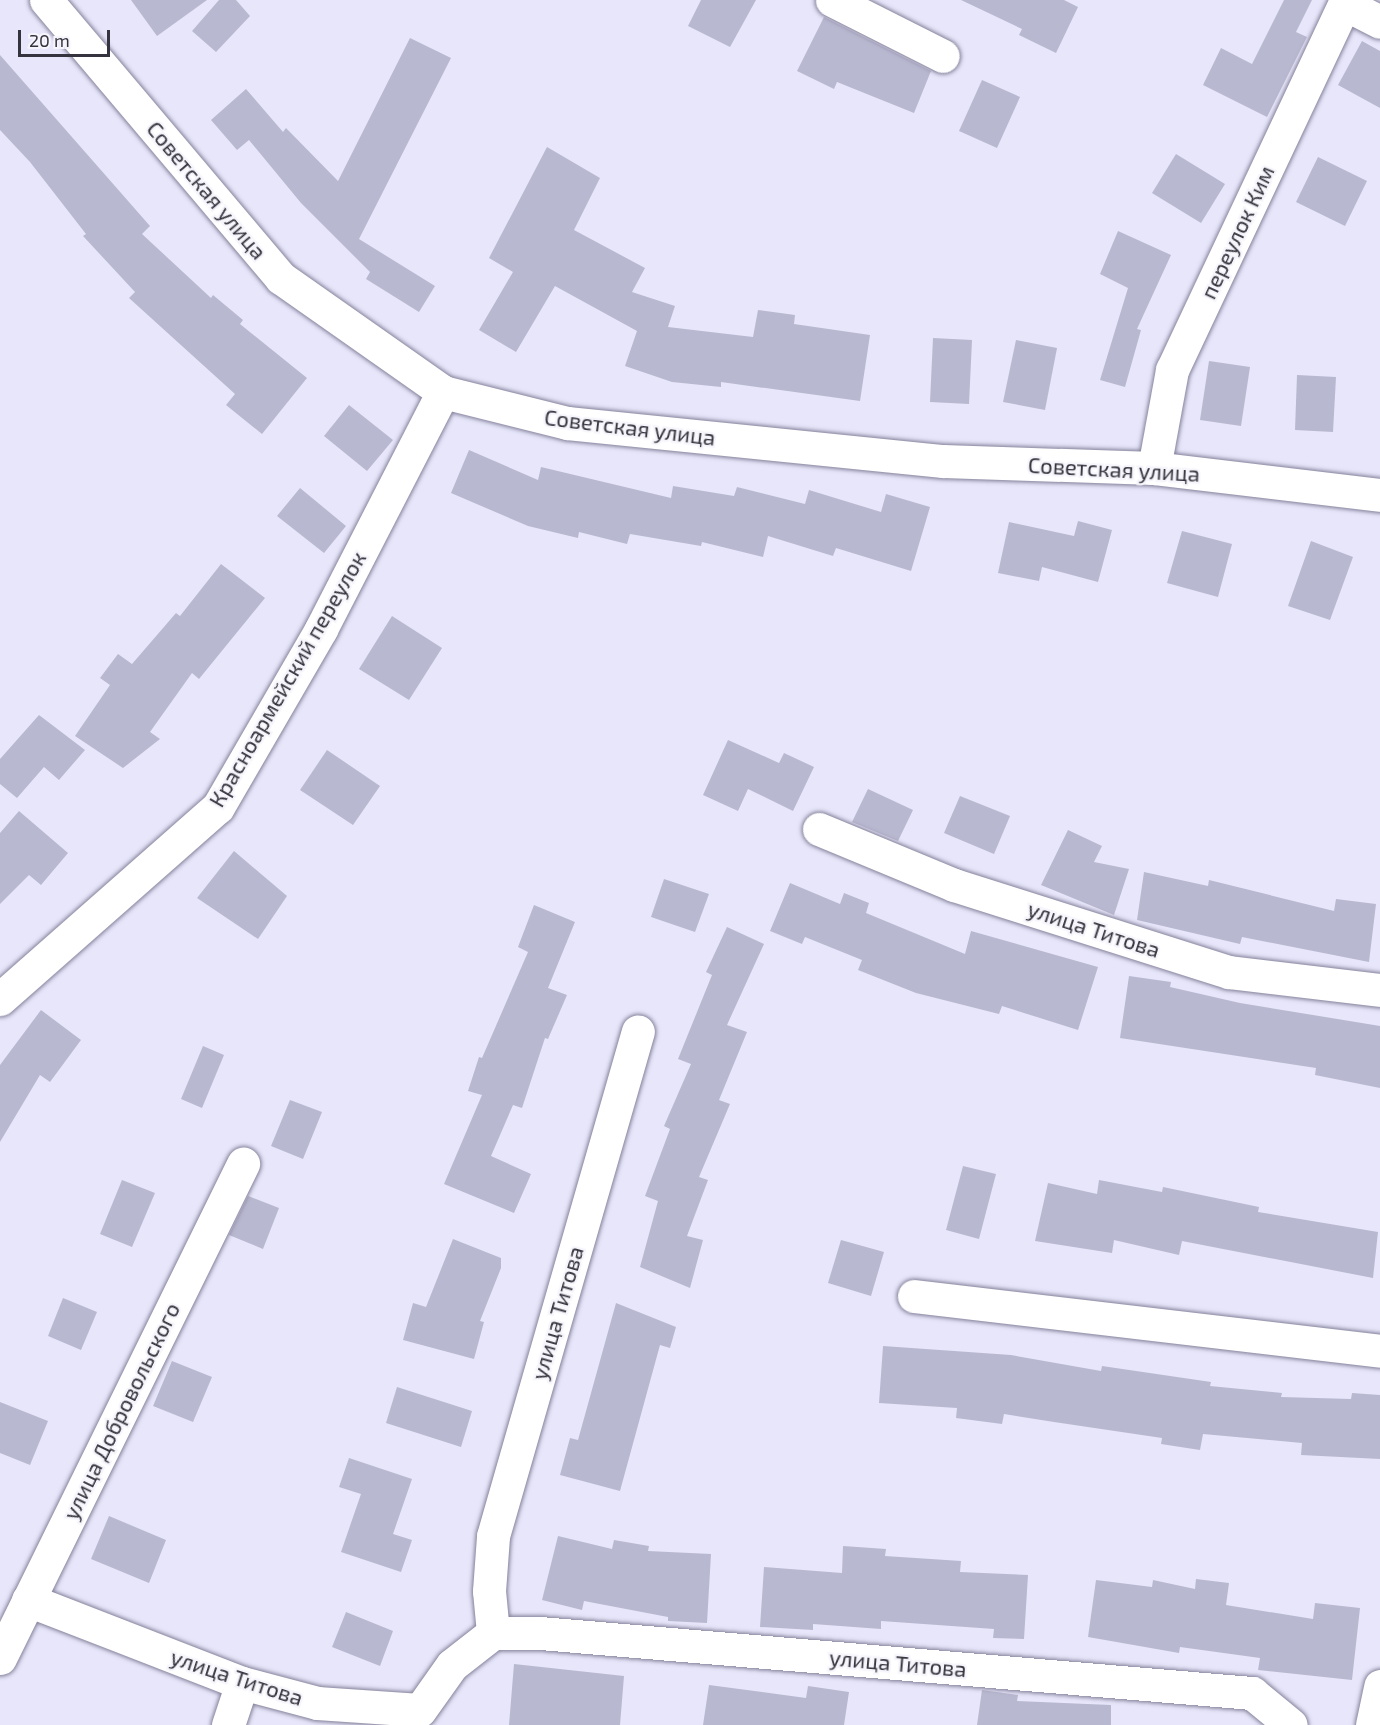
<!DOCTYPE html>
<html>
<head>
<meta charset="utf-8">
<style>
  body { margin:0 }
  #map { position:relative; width:1380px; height:1725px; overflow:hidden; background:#e7e6fb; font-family:"Exo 2",sans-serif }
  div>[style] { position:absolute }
  .building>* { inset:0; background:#b9b8d1 }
  .roads { filter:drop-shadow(0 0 2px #84829a) drop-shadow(0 0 2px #84829a) }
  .street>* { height:33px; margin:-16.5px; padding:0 16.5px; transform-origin:16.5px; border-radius:16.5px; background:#fff }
  .secondary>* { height:33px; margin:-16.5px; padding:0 16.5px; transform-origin:16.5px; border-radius:16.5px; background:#fff }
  span { translate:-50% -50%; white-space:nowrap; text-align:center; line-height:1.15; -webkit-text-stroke:4.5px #f6f5fb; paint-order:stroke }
  .street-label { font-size:22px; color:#35343e }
  .scale { position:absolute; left:18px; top:30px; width:92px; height:27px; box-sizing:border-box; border:3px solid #35343e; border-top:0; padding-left:8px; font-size:18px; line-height:21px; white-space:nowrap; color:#35343e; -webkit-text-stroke:4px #f6f5fb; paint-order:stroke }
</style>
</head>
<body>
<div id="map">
  <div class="building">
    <div style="clip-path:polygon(131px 0,207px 0,157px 36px)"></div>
    <div style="clip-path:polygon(219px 0,236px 0,250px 16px,216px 52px,192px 31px)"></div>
    <div style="clip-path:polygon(701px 0,756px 0,730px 47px,688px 26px)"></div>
    <div style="clip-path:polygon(961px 0,1064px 0,1078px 7px,1056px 53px,1019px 35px,1022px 29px)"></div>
    <div style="clip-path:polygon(1284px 0,1312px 0,1296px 32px,1307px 37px,1267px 117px,1203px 85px,1221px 48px,1252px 64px)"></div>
    <div style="clip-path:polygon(824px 17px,931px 71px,914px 113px,837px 82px,834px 89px,797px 71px)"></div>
    <div style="clip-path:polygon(410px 38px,451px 58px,359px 239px,435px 286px,419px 312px,366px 279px,370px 272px,301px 203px,249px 140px,237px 150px,211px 120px,246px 89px,283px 132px,286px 128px,338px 181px)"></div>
    <div style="clip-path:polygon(1362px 41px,1380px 51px,1380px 108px,1338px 85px)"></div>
    <div style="clip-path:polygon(0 55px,150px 226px,142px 234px,211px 298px,213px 295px,243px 320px,240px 324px,307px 378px,262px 434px,226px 405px,235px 394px,129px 298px,135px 292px,83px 236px,86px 234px,30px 162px,0 130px)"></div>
    <div style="clip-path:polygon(982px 80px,1020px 97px,997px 148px,959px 131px)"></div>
    <div style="clip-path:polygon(547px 147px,600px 178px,574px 230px,645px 268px,632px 292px,675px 306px,668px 327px,753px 337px,758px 310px,795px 315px,794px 324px,870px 335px,860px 401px,721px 382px,721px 387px,672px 382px,625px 366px,637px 331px,555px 286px,516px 352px,479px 330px,513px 272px,489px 258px)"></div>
    <div style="clip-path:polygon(1176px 154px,1225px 184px,1201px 223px,1152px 193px)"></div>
    <div style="clip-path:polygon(1318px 157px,1367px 181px,1345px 226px,1296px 202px)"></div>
    <div style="clip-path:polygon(1118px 231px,1171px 255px,1137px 329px,1141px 330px,1125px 387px,1100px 380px,1128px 288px,1100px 274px)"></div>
    <div style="clip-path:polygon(933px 338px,972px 340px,969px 404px,930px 402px)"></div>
    <div style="clip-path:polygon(1016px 340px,1057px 348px,1045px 410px,1003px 402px)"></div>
    <div style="clip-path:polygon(1209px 361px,1250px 367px,1241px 426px,1200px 420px)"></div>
    <div style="clip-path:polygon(1297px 375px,1336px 377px,1333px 432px,1295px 430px)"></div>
    <div style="clip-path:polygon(349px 405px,393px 440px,367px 471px,324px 436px)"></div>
    <div style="clip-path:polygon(469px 450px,538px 480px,541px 467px,671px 498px,673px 486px,734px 496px,737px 487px,805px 504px,809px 490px,881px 512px,886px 494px,930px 507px,911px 571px,836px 548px,833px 556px,768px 536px,763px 557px,702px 542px,701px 546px,630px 534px,627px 544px,579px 532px,578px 538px,528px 526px,451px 493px)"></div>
    <div style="clip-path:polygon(300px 488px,346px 526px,324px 553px,277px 516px)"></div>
    <div style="clip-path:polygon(1078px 521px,1112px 530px,1098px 582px,1042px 567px,1039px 581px,998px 573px,1009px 522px,1074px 536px)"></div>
    <div style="clip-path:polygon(1182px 531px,1232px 544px,1218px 597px,1167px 583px)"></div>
    <div style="clip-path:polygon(1311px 541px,1353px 557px,1330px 620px,1288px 606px)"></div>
    <div style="clip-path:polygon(221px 564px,265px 598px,199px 679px,192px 673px,150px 732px,160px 739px,123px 768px,75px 736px,110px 685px,100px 678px,118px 654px,132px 664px,176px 613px,180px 616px)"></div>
    <div style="clip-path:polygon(392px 616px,442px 648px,409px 700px,359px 669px)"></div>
    <div style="clip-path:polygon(39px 715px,85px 750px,59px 780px,44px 767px,17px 798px,0 784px,0 759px)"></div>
    <div style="clip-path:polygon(728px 740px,779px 763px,784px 753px,814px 767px,793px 811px,748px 789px,738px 811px,703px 795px)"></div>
    <div style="clip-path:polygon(327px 750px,380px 786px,353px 825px,300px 790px)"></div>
    <div style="clip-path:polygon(868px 789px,913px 810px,898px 841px,852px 822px)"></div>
    <div style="clip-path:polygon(960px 796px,1010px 816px,994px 854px,944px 833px)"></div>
    <div style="clip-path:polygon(19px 811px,68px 853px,41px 885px,29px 875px,0 904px,0 833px)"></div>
    <div style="clip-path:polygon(1068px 830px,1102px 846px,1094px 862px,1129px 869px,1114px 915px,1041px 885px)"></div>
    <div style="clip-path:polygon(234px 851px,287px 896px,258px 939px,197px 898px)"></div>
    <div style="clip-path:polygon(1144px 872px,1208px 886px,1209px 880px,1334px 911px,1336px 899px,1376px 904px,1369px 962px,1242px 937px,1240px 944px,1137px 920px)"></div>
    <div style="clip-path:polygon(664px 879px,709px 894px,695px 932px,651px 917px)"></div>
    <div style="clip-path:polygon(790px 883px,840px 904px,844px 893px,869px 903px,866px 913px,965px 954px,971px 931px,1098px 967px,1078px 1030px,1002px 1006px,999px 1014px,916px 993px,858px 970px,862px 960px,805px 937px,802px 944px,770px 931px)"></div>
    <div style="clip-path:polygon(534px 905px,575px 922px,548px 988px,567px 995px,548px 1039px,545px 1038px,522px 1108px,513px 1105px,491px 1156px,531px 1174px,514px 1213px,444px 1184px,482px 1095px,468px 1091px,479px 1057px,482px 1058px,528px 952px,518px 947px)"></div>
    <div style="clip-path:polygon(727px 927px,764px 944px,727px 1025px,747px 1032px,719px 1100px,730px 1104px,699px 1177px,708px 1180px,687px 1236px,703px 1240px,690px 1288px,640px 1267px,658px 1201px,645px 1196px,670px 1129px,664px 1126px,691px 1064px,678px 1059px,712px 975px,706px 972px)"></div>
    <div style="clip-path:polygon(1129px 976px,1171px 982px,1170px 987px,1240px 1003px,1380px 1026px,1380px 1088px,1315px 1075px,1316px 1068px,1120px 1038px)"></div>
    <div style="clip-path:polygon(41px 1010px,81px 1040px,50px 1082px,40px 1075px,0 1142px,0 1065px)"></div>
    <div style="clip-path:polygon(203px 1046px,224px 1055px,202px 1108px,181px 1099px)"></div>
    <div style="clip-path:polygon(290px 1100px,322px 1112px,303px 1159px,271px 1146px)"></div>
    <div style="clip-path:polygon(963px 1166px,996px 1174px,979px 1239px,946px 1230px)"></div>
    <div style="clip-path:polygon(122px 1180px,155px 1193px,132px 1247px,100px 1234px)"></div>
    <div style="clip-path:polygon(1099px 1180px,1162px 1192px,1163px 1187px,1259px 1207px,1258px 1212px,1378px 1232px,1373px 1278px,1182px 1241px,1179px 1255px,1114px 1240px,1112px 1253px,1035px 1241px,1048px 1183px,1097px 1194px)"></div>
    <div style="clip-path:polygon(248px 1196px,279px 1208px,263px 1249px,229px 1235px)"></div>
    <div style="clip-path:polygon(453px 1239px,501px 1258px,501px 1268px,480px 1321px,484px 1322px,474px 1359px,403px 1340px,413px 1303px,426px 1307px)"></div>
    <div style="clip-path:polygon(841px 1240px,884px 1252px,871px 1296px,828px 1283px)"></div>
    <div style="clip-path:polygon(63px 1298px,97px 1312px,81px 1350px,48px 1336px)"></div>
    <div style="clip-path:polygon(616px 1303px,676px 1327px,670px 1348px,660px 1345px,620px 1491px,560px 1475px,570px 1438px,578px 1440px)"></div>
    <div style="clip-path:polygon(883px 1346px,1011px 1355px,1101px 1371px,1102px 1366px,1211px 1382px,1210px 1386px,1282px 1393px,1281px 1397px,1351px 1399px,1352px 1393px,1380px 1395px,1380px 1459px,1301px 1455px,1302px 1443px,1203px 1434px,1200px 1450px,1161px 1444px,1162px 1438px,1054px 1422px,1004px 1414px,1002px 1424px,956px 1418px,957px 1408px,879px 1403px)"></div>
    <div style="clip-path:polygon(172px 1361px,212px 1377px,193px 1422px,153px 1406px)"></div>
    <div style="clip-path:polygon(397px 1387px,472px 1411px,461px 1447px,386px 1423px)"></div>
    <div style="clip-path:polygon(0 1402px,48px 1421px,30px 1465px,0 1453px)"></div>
    <div style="clip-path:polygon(349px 1458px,412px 1479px,393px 1534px,412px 1540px,401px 1572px,341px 1552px,361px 1494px,339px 1487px)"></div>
    <div style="clip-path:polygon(109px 1516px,166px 1540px,149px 1583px,91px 1559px)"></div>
    <div style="clip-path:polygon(558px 1536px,612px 1549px,614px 1540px,649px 1546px,648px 1551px,711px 1554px,707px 1623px,668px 1621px,668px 1617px,584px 1601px,582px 1610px,542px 1600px)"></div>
    <div style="clip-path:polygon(843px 1546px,886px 1549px,885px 1556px,961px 1561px,960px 1572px,1028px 1575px,1024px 1639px,993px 1638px,994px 1629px,881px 1621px,881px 1629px,813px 1624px,813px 1630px,760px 1627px,764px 1567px,842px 1573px)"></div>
    <div style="clip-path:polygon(1196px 1579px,1229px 1583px,1226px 1605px,1313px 1619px,1315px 1603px,1360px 1608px,1352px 1680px,1258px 1670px,1260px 1658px,1180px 1647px,1179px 1653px,1088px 1637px,1096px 1580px,1152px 1587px,1153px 1580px,1195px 1589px)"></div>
    <div style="clip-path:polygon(346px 1612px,393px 1631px,380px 1666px,332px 1647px)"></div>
    <div style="clip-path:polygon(514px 1664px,624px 1676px,620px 1725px,509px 1725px)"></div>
    <div style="clip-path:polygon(709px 1685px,806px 1698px,808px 1686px,849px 1692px,844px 1725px,703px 1725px)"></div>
    <div style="clip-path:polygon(982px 1690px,1018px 1695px,1017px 1701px,1111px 1705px,1111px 1725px,977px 1725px)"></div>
  </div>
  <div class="roads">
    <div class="street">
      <div style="left:832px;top:0;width:124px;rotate:26.8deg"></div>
      <div style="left:1345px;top:4px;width:39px;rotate:27deg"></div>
      <div style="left:1154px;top:468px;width:100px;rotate:-79.6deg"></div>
      <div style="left:1172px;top:370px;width:409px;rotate:-64.8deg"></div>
      <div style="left:819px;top:829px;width:146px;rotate:22.5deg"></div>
      <div style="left:954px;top:885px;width:288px;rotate:17.6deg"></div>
      <div style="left:1229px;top:972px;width:152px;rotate:6.8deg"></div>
      <div style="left:0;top:999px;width:290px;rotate:-41.4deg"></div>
      <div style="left:218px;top:807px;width:206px;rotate:-59.9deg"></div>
      <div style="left:321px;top:629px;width:267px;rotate:-62.8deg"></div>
      <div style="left:914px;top:1296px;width:469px;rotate:6.7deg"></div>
      <div style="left:28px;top:1600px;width:230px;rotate:21.2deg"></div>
      <div style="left:242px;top:1683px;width:78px;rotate:14.9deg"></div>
      <div style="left:317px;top:1703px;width:103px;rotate:3.9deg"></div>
      <div style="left:420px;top:1710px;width:55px;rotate:-54.6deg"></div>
      <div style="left:452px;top:1665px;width:52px;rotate:-38deg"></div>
      <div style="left:493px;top:1633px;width:47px"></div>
      <div style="left:540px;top:1633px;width:715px;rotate:4.82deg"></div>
      <div style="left:1252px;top:1693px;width:50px;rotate:39.4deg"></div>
      <div style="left:493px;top:1633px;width:42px;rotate:-95.4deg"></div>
      <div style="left:489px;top:1591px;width:55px;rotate:-85.8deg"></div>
      <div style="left:493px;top:1536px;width:525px;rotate:-73.98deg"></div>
      <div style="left:0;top:1658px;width:551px;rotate:-63.81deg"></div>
      <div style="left:228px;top:1725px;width:44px;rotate:-71.6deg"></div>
      <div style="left:1372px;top:1725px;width:40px;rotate:-78deg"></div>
    </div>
    <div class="secondary">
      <div style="left:46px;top:0;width:364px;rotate:49.8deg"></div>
      <div style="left:281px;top:278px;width:198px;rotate:35.1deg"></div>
      <div style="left:443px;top:392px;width:128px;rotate:14deg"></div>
      <div style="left:567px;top:423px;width:378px;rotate:5.8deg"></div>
      <div style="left:943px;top:461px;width:211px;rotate:1.9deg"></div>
      <div style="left:1154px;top:468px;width:228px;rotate:6.8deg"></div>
    </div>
  </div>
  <div class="street-label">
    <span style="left:207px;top:190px;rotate:50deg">Советская улица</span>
    <span style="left:1237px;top:232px;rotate:-65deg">переулок Ким</span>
    <span style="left:630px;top:427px;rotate:7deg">Советская улица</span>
    <span style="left:1114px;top:469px;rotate:3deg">Советская улица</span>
    <span style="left:287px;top:679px;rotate:-60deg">Красноармейский переулок</span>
    <span style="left:1094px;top:929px;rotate:18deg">улица Титова</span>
    <span style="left:557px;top:1313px;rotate:-74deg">улица Титова</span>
    <span style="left:121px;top:1411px;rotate:-64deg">улица Добровольского</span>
    <span style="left:898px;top:1663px;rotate:5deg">улица Титова</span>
    <span style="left:237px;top:1677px;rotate:18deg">улица Титова</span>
  </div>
  <div class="scale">20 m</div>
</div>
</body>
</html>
